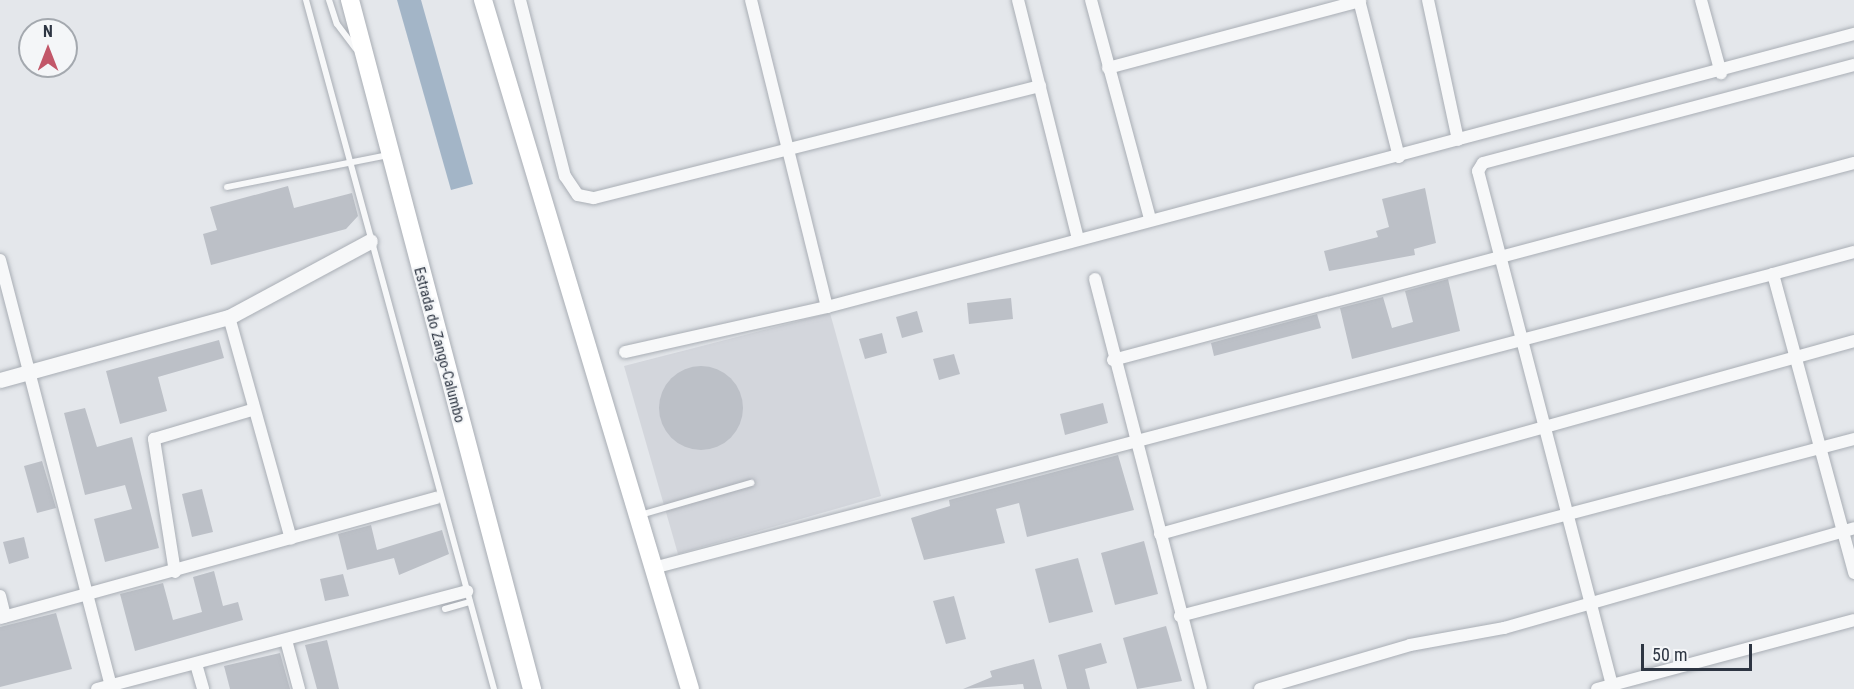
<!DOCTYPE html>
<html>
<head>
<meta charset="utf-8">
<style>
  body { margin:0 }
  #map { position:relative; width:1854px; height:689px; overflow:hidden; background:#e4e7eb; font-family:"Roboto Condensed",sans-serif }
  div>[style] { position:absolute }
  .built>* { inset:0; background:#d3d6dc }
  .water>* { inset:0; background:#a3b5c7 }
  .building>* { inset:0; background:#bcc0c7 }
  .round { border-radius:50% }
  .roads { filter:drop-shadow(0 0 2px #a9aeb5) drop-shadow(0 0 2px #a9aeb5) }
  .service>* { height:6px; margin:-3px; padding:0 3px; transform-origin:3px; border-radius:3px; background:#f7f8f9 }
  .minor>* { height:12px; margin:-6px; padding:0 6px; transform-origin:6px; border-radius:6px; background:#f7f8f9 }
  .tertiary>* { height:15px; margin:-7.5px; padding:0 7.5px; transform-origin:7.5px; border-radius:7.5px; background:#f7f8f9 }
  .secondary>* { height:18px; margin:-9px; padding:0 9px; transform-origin:9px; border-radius:9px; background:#fff }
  span { translate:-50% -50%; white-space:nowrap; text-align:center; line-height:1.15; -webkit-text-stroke:4.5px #f4f6f8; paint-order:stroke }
  .street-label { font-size:15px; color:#2d3542 }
  .north { position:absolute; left:18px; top:18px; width:60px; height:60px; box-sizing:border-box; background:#f4f6f8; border:2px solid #a4a9af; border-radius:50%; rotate:0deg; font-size:16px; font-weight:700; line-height:24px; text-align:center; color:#2d3542 }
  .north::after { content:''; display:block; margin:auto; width:21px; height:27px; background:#c25769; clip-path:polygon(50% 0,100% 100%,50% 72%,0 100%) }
  .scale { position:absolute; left:1641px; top:644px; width:111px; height:27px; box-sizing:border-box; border:3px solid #2d3542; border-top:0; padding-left:8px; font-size:18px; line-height:21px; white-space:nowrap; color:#2d3542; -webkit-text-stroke:4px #f4f6f8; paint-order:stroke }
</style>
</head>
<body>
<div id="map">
  <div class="built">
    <div style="clip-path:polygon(830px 313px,881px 496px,678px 554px,624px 366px)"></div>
  </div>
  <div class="water">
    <div style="clip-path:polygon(397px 0,421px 0,473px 184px,451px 190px)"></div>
  </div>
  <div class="building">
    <div style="clip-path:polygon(288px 186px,294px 208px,352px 193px,358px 216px,346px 229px,211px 265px,203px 234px,217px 230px,210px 207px)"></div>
    <div style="clip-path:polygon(1425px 188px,1436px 243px,1414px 249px,1415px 255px,1329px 271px,1324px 251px,1378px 237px,1376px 231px,1389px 227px,1382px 199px)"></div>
    <div style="clip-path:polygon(1448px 279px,1460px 331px,1352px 359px,1340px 308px,1383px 297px,1392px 328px,1413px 322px,1405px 291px)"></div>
    <div style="clip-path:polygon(1011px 298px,1013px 319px,969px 324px,967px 303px)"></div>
    <div style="clip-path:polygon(917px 311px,923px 332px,902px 338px,896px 317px)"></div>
    <div style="clip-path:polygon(1317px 314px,1321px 328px,1214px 356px,1211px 343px)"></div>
    <div style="clip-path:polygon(882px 333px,887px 353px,865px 359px,859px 339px)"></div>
    <div style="clip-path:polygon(219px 340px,224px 358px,158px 377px,167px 411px,120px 424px,106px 371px)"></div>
    <div style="clip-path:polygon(954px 354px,960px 374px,939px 380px,933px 359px)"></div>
    <div class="round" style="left:659px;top:366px;width:84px;height:84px"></div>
    <div style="clip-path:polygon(1103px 403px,1108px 423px,1065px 435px,1060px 414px)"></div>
    <div style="clip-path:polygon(85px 408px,97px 447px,132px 437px,159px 548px,105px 562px,94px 519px,132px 509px,125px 485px,85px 495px,64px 413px)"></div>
    <div style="clip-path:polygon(1118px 455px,1134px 510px,1027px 537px,1019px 503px,996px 509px,1005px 543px,924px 560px,911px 518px,950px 506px,949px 500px)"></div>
    <div style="clip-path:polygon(42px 461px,56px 508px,37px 513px,24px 466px)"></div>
    <div style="clip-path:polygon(202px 489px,213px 532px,192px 537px,182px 494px)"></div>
    <div style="clip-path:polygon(371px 525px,377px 550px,442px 530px,449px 554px,399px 575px,394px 558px,347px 570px,338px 534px)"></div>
    <div style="clip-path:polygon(24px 537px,29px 558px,9px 564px,3px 542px)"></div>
    <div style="clip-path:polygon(1144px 541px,1158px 594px,1115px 605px,1101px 553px)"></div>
    <div style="clip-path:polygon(1078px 558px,1093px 612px,1049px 623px,1035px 569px)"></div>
    <div style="clip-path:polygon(214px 571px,223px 606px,238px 602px,243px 620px,135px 651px,120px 594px,163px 583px,173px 620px,202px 612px,193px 577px)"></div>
    <div style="clip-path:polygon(343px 574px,349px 596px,325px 601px,320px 579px)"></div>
    <div style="clip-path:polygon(954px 596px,966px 639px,946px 644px,933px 601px)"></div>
    <div style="clip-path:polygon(56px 613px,72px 669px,0 687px,0 627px)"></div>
    <div style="clip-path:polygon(1166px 626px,1182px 681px,1137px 689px,1123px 638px)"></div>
    <div style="clip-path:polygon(327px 640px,333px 664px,339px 689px,317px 689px,305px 645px)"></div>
    <div style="clip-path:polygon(1101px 643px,1107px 663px,1085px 669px,1090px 689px,1067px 689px,1058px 655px)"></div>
    <div style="clip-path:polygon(280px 653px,290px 689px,230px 689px,224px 666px)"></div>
    <div style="clip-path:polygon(1034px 659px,1042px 689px,1024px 689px,1023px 684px,963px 689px,992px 677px,990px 671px)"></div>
  </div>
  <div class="roads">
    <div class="service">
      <div style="left:306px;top:0;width:714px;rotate:74.74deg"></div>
      <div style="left:329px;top:0;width:25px;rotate:72deg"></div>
      <div style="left:337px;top:24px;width:31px;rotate:53deg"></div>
      <div style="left:227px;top:187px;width:164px;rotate:-11.2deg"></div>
      <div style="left:640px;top:515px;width:116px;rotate:-16.1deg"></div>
      <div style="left:445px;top:609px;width:26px;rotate:-16deg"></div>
    </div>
    <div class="minor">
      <div style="left:520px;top:0;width:182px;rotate:75.7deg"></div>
      <div style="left:565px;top:176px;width:23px;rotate:56deg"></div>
      <div style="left:578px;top:195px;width:16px;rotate:11deg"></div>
      <div style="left:594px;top:198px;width:460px;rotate:-14.1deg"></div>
      <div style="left:751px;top:0;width:316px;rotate:76.1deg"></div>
      <div style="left:1018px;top:0;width:245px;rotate:75.9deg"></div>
      <div style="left:1091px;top:0;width:226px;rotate:74.9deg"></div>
      <div style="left:1359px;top:0;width:162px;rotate:75.7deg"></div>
      <div style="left:1428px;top:0;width:143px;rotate:77.9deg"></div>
      <div style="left:1701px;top:0;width:76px;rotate:74.7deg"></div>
      <div style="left:1108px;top:68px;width:261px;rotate:-14.9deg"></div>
      <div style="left:0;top:260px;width:443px;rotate:75.4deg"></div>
      <div style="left:1773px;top:274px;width:84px;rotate:-15.2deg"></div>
      <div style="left:1095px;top:279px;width:423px;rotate:75.5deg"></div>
      <div style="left:229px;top:317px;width:230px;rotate:74.4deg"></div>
      <div style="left:625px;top:352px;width:207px;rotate:-12.6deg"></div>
      <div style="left:827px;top:307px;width:1063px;rotate:-14.89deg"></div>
      <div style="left:1113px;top:360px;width:767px;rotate:-14.89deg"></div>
      <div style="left:1160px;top:534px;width:720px;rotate:-15.54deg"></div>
      <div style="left:657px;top:567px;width:1154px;rotate:-14.71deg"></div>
      <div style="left:1773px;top:274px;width:310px;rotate:74.8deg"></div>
      <div style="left:175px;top:572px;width:135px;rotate:-99deg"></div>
      <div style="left:154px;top:439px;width:102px;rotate:-16.5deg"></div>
      <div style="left:0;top:596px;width:21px;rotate:76deg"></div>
      <div style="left:1180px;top:616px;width:697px;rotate:-14.71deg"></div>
      <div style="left:0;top:618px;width:453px;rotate:-15.4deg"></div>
      <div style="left:286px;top:640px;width:51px;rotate:75.1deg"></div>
      <div style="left:196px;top:664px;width:26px;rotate:74deg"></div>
      <div style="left:97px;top:689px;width:383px;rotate:-14.8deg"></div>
      <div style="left:1260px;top:689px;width:156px;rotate:-16.3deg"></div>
      <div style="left:1410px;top:645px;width:96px;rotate:-10.3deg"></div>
      <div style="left:1504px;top:628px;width:364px;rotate:-15.9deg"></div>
      <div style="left:1597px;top:689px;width:266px;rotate:-15deg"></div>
      <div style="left:1613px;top:689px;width:535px;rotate:-104.61deg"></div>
      <div style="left:1478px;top:171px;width:9px;rotate:-58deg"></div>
      <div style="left:1483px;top:163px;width:384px;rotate:-14.8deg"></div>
    </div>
    <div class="tertiary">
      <div style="left:0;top:380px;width:238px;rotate:-15.4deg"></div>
      <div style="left:229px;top:317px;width:160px;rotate:-28.3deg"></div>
    </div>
    <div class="secondary">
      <div style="left:350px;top:0;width:713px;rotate:75.2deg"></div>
      <div style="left:483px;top:0;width:719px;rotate:73.28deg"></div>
    </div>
  </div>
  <div class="street-label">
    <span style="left:439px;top:345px;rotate:75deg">Estrada do Zango-Calumbo</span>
  </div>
  <div class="north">N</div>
  <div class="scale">50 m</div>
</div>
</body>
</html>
